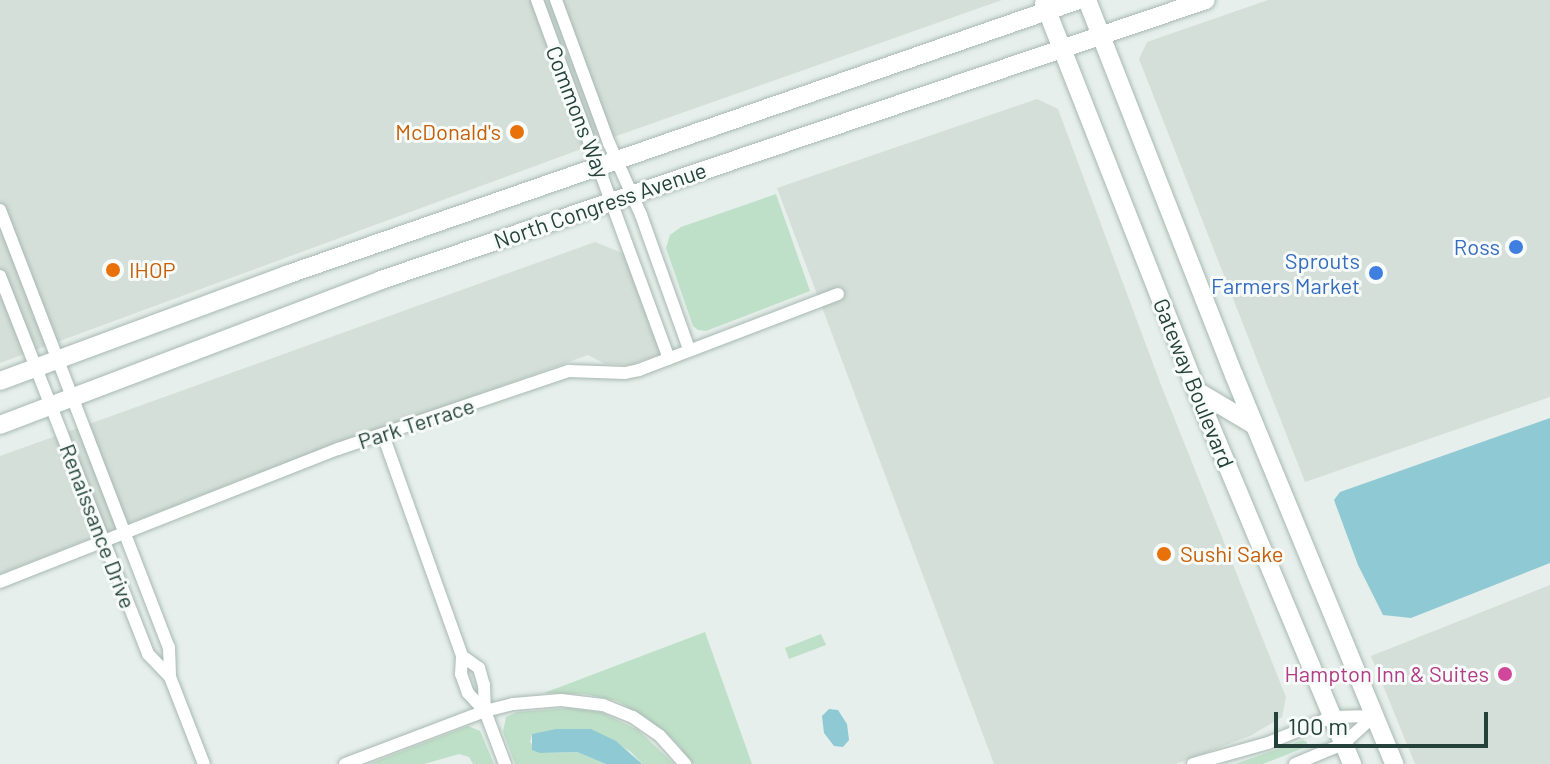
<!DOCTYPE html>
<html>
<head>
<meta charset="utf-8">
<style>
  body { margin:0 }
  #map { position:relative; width:1550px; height:764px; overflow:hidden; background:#e6efeb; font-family:Barlow,sans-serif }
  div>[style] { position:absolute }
  .built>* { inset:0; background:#d4dfda }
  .green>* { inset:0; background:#bfe0c8 }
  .water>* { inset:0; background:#8ec9d4 }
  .roads { filter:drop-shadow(0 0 2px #a8b8b2) drop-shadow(0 0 2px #a8b8b2) }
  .street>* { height:12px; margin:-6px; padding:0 6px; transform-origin:6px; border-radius:6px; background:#fff }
  .secondary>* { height:18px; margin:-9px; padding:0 9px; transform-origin:9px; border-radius:9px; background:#fff }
  .dots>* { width:22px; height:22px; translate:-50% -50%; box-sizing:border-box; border:4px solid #f7fbf9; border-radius:50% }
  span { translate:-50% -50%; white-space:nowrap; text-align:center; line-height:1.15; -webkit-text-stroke:6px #f7fbf9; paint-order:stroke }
  .street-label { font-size:22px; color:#24423a }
  .food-label { font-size:22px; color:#c56008 }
  .right { translate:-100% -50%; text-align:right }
  .left { translate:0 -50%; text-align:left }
  .shop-label { font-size:22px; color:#366cbe }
  .hotel-label { font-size:22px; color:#b23c85 }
  .scale { position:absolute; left:1274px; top:712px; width:214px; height:36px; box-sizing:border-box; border:4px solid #24423a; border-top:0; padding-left:10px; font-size:24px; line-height:28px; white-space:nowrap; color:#24423a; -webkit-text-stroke:6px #f7fbf9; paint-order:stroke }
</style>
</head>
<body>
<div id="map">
  <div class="built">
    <div style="clip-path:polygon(0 0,1002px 0,622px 134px,0 363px)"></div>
    <div style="clip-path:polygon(1268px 0,1550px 0,1550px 397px,1305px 482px,1139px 59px,1147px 42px)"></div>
    <div style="clip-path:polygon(1037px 99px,1058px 109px,1161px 385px,1286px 697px,1282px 717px,1250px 736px,1176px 764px,994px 764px,777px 188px)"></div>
    <div style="clip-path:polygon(595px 242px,625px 254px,661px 354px,630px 365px,605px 364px,588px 355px,245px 478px,0 574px,0 456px)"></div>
    <div style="clip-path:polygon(1550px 585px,1550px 764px,1415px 764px,1371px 656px)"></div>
  </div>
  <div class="green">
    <div style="clip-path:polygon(776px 194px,810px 291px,706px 331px,698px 330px,693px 326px,666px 248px,670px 235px,681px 227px)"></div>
    <div style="clip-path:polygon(705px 632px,752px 764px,693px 764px,673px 739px,644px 716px,617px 701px,585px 694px,544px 693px)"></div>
    <div style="clip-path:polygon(821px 634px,826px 645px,789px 659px,785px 648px)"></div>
    <div style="clip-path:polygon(568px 708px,601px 712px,638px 730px,674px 764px,642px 764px,631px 752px,603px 735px,591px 730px,567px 729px,532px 734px,530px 742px,540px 753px,577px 752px,606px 764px,515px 764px,503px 732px,506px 717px,517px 712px)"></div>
    <div style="clip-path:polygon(468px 726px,480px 731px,494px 764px,473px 764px,469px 757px,459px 754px,424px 764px,369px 764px)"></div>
    <div style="clip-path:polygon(1303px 740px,1307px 742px,1306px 747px,1263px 764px,1235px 764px)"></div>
  </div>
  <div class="water">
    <div style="clip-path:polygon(1550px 418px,1550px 563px,1411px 618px,1383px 615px,1358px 565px,1334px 500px,1340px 492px)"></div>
    <div style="clip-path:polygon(829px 709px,838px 710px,847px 724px,849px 740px,843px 747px,834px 746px,824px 733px,822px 716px)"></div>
    <div style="clip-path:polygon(556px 729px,591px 729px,616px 741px,642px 764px,606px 764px,577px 752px,540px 753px,532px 750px,532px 734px)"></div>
  </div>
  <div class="roads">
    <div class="street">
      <div style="left:537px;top:0;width:382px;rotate:69.8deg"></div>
      <div style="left:556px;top:0;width:153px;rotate:69.7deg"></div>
      <div style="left:609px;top:143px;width:79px;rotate:66deg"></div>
      <div style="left:641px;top:215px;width:142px;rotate:70.3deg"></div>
      <div style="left:0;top:210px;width:469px;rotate:68.9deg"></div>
      <div style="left:169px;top:647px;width:30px;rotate:88deg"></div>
      <div style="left:170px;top:677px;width:93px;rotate:68.7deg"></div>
      <div style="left:0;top:276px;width:406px;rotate:68.6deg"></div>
      <div style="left:148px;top:654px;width:32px;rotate:46deg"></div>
      <div style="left:383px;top:435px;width:235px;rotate:70.3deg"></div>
      <div style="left:462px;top:656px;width:18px;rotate:93deg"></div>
      <div style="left:461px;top:674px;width:20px;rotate:70deg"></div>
      <div style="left:468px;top:693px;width:25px;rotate:47deg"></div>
      <div style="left:0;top:582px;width:363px;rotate:-21.5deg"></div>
      <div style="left:338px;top:449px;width:244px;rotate:-18.7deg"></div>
      <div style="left:569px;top:371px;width:56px;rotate:2deg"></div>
      <div style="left:625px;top:373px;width:14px;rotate:-12deg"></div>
      <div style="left:639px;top:370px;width:213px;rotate:-20.9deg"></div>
      <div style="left:462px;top:656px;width:21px;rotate:35deg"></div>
      <div style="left:479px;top:668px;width:18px;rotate:74deg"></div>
      <div style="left:484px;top:685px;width:26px;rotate:88deg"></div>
      <div style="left:485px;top:711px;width:57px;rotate:69.3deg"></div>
      <div style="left:345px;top:764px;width:150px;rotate:-20.7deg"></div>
      <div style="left:485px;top:711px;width:29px;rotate:-14deg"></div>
      <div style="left:513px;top:704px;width:48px;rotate:-4.8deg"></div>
      <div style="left:561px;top:700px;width:42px;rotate:6.8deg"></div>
      <div style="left:603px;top:705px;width:32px;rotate:22deg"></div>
      <div style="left:633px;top:717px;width:33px;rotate:35deg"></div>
      <div style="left:660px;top:736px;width:38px;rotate:48deg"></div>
      <div style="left:1193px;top:764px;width:78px;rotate:-15.6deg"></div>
      <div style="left:1268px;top:743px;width:69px;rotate:-22.1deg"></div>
      <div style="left:1332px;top:717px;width:42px;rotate:-1.4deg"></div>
      <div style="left:1295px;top:764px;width:52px;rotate:-22.6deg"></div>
      <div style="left:1343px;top:744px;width:42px;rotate:-42.1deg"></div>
    </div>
    <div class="secondary">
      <div style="left:1087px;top:0;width:403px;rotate:68.6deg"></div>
      <div style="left:1234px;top:375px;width:421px;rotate:67.6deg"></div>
      <div style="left:1044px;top:3px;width:437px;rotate:68.5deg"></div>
      <div style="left:1204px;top:410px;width:384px;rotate:67.3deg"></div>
      <div style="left:0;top:381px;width:305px;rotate:-20.3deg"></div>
      <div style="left:286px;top:275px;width:839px;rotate:-19.13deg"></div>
      <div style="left:1197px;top:391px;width:66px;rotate:30.8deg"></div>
      <div style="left:0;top:425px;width:408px;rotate:-20.8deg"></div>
      <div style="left:381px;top:280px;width:871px;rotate:-18.75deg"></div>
    </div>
  </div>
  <div class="dots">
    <div style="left:517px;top:132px;background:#e8710a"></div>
    <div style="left:1516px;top:247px;background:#3f7fe0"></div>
    <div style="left:113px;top:270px;background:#e8710a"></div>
    <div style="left:1376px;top:273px;background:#3f7fe0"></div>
    <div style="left:1164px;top:554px;background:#e8710a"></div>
    <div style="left:1505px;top:674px;background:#d1479c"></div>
  </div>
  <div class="street-label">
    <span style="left:578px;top:112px;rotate:69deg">Commons Way</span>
    <span style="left:600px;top:205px;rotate:-19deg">North Congress Avenue</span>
    <span style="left:1194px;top:383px;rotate:68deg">Gateway Boulevard</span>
    <span style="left:416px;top:423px;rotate:-18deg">Park Terrace</span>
    <span style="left:98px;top:526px;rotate:69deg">Renaissance Drive</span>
  </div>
  <div class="food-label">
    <span class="right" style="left:501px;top:132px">McDonald's</span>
    <span class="left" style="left:129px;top:270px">IHOP</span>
    <span class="left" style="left:1180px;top:554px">Sushi Sake</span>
  </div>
  <div class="shop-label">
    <span class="right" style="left:1500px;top:247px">Ross</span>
    <span class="right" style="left:1360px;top:273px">Sprouts<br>Farmers Market</span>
  </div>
  <div class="hotel-label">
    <span class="right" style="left:1489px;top:674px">Hampton Inn &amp; Suites</span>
  </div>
  <div class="scale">100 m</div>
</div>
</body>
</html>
